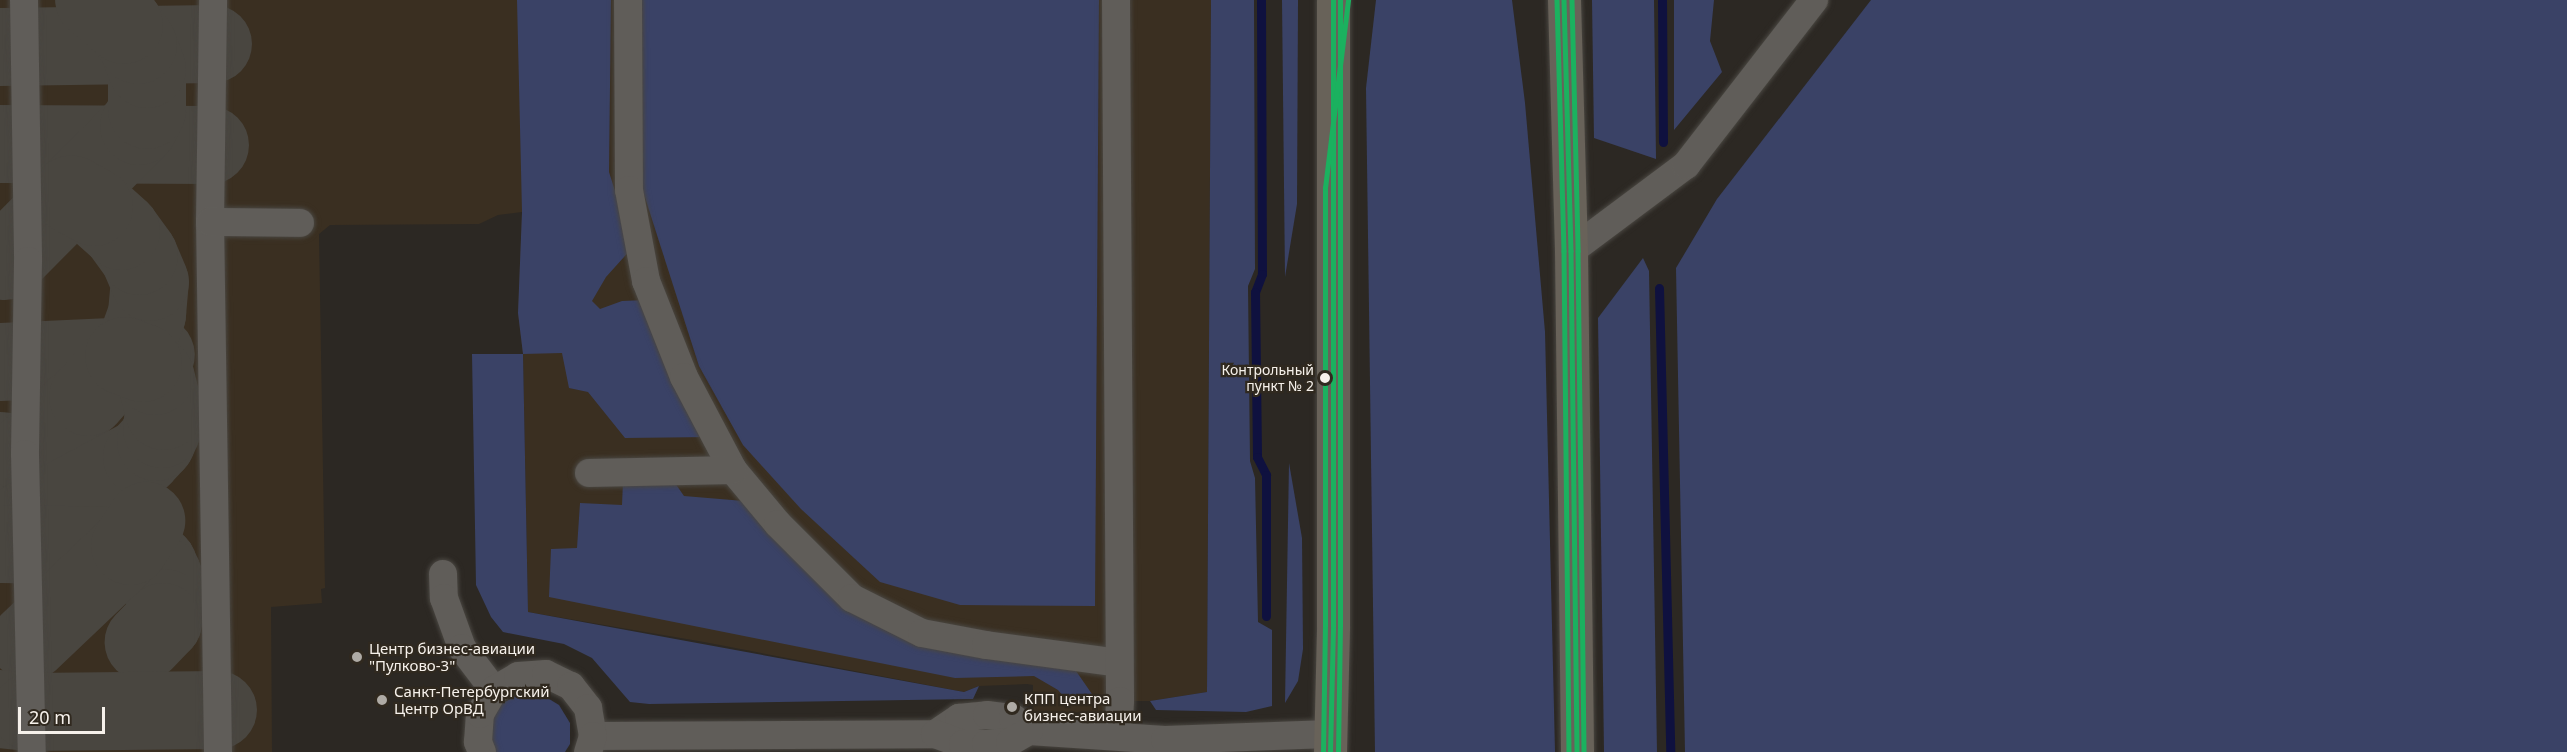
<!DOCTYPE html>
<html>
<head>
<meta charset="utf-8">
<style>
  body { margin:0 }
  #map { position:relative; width:2567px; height:752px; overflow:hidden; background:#2c2823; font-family:"Noto Sans",sans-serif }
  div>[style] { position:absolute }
  .built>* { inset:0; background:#3a2f21 }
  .green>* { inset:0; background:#3a4266 }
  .stream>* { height:9px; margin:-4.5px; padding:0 4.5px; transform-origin:4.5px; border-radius:4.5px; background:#0f113f }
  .taxiway>* { height:78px; margin:-39px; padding:0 39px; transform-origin:39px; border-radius:39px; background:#494640 }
  .roads { filter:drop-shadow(0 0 2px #494641) drop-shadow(0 0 2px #494641) }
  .minor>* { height:28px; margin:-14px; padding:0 14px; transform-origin:14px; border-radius:14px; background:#605d59 }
  .major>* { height:33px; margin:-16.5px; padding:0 16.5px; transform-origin:16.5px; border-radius:16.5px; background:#686259 }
  .bus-1>* { height:4.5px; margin:-2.25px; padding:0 2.25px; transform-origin:2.25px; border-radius:2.25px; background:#1bb15f }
  .bus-2>* { height:4.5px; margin:-2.25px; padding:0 2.25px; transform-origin:2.25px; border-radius:2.25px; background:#1bb15f }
  .bus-3>* { height:4.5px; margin:-2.25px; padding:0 2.25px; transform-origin:2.25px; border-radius:2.25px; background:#1bb15f }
  .dots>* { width:16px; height:16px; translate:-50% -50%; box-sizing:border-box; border:3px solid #30291f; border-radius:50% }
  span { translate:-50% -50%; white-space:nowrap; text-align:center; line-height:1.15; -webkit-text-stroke:4.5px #30291f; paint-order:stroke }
  .bus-label { font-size:14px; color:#f6f1eb }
  .right { translate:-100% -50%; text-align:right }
  .poi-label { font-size:15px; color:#f6f1eb }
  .left { translate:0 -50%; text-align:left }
  .scale { position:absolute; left:18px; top:707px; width:87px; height:27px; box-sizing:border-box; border:3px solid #f6f1eb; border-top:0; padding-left:8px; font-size:18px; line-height:21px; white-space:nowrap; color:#f6f1eb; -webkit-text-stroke:4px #30291f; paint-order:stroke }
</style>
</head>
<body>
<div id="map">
  <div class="built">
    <div style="clip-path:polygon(0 0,1211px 0,1207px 692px,1150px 701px,1120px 701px,1101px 713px,1033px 712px,1033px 685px,1027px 684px,979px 686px,964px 692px,704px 642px,528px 612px,523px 354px,518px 313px,522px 212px,498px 215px,479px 224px,330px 225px,319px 234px,325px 588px,321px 589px,322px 603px,271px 607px,272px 752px,0 752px)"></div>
  </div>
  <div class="green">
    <div style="clip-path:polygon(517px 0,611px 0,609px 172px,633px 247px,606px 277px,592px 301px,600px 309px,622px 301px,646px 300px,711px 437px,625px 438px,588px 392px,569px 388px,562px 353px,523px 354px,528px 612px,964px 692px,979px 686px,973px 699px,649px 704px,630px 702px,592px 658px,564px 644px,503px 632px,491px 617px,476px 585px,472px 354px,523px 354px,518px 313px,522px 212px)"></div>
    <div style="clip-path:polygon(641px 0,1099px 0,1095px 606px,960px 605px,880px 582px,801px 509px,743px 445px,699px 366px,640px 182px)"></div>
    <div style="clip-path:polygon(1211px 0,1254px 0,1255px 269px,1248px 286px,1250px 461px,1255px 478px,1258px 622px,1272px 630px,1272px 706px,1246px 712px,1156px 710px,1150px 701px,1207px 692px)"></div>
    <div style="clip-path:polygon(1282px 0,1298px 0,1297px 204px,1285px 277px)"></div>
    <div style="clip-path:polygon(1376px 0,1512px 0,1525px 103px,1545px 332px,1555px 752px,1375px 752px,1366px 88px)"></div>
    <div style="clip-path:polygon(1592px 0,1654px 0,1656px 159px,1594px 138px)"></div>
    <div style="clip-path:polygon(1674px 0,1714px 0,1710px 41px,1722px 72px,1674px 130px)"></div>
    <div style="clip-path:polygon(1871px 0,2567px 0,2567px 752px,1685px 752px,1676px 268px,1717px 199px)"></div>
    <div style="clip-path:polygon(1643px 258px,1649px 271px,1657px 752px,1604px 752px,1598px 318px)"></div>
    <div style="clip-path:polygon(1289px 463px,1302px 538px,1303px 649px,1298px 681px,1285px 703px)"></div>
    <div style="clip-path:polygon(623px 481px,675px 483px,684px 496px,744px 501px,858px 610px,1074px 668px,1094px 697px,1069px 703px,1058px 690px,1034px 676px,955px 678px,549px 597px,551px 549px,577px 548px,580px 503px,622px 505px)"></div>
    <div style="clip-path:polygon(520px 694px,541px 694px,559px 705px,570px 723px,570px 744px,565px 752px,495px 752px,490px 744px,490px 723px,501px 704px)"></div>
  </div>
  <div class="stream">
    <div style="left:1261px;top:0;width:274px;rotate:89.8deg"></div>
    <div style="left:1262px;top:274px;width:19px;rotate:111deg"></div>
    <div style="left:1255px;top:292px;width:165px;rotate:89.3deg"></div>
    <div style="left:1257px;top:457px;width:20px;rotate:63deg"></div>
    <div style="left:1266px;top:475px;width:141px;rotate:90deg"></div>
    <div style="left:1662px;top:0;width:142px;rotate:89.6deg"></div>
    <div style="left:1659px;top:288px;width:464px;rotate:88.6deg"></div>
  </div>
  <div class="taxiway">
    <div style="left:0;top:47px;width:213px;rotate:-0.8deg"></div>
    <div style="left:0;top:144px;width:210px;rotate:0.3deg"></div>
    <div style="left:5px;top:261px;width:190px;rotate:-45.2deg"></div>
    <div style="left:139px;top:126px;width:18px;rotate:-63deg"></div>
    <div style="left:147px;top:110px;width:41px;rotate:-90deg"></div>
    <div style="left:147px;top:69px;width:26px;rotate:-111deg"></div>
    <div style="left:138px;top:45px;width:24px;rotate:-125deg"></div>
    <div style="left:124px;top:25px;width:39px;rotate:-140deg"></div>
    <div style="left:0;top:362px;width:156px;rotate:-2.6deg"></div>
    <div style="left:0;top:451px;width:25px;rotate:7deg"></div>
    <div style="left:25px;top:454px;width:85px;rotate:-42.1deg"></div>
    <div style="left:88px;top:397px;width:74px;rotate:-48.3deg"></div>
    <div style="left:137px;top:342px;width:30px;rotate:-70deg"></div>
    <div style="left:147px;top:314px;width:32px;rotate:-85deg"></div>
    <div style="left:150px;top:282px;width:28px;rotate:-113deg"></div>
    <div style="left:139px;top:256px;width:31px;rotate:-126deg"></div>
    <div style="left:121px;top:231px;width:36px;rotate:-138deg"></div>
    <div style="left:94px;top:207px;width:26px;rotate:-151deg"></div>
    <div style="left:26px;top:519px;width:132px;rotate:-28.1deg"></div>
    <div style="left:142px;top:457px;width:21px;rotate:-47deg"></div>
    <div style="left:156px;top:442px;width:14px;rotate:-65deg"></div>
    <div style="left:162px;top:429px;width:18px;rotate:-84deg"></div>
    <div style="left:164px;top:411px;width:36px;rotate:-104deg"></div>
    <div style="left:155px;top:376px;width:18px;rotate:-133deg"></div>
    <div style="left:143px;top:363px;width:20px;rotate:-160deg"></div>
    <div style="left:0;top:544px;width:130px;rotate:0.9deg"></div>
    <div style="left:130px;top:546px;width:15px;rotate:20deg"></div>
    <div style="left:144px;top:551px;width:20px;rotate:45deg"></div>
    <div style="left:158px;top:565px;width:12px;rotate:66deg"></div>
    <div style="left:163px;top:576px;width:32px;rotate:86deg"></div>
    <div style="left:165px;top:608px;width:14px;rotate:98deg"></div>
    <div style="left:163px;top:622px;width:28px;rotate:134deg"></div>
    <div style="left:29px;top:642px;width:139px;rotate:-43.5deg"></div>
    <div style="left:130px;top:546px;width:30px;rotate:-57deg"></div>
    <div style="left:0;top:709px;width:31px;rotate:6deg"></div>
    <div style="left:31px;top:712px;width:187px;rotate:-0.6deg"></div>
  </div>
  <div class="roads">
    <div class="minor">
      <div style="left:24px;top:0;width:261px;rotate:89.1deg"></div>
      <div style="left:28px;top:261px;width:193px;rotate:90.9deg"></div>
      <div style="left:25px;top:454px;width:298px;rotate:88.7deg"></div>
      <div style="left:628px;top:0;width:190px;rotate:89.7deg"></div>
      <div style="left:629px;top:190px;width:93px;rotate:79.4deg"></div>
      <div style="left:646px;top:281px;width:103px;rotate:68.4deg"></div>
      <div style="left:684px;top:377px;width:105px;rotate:62.2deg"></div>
      <div style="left:733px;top:470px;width:70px;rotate:50.2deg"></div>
      <div style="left:778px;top:524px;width:105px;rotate:45deg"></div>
      <div style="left:852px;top:598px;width:78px;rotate:26.6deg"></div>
      <div style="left:922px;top:633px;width:65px;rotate:10.6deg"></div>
      <div style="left:986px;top:645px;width:134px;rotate:7.7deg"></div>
      <div style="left:1116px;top:0;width:701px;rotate:89.67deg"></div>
      <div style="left:1120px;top:701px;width:35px;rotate:93deg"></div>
      <div style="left:210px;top:222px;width:222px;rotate:-89.2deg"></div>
      <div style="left:1571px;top:251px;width:144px;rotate:-36.8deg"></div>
      <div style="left:1686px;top:165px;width:209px;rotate:-52.2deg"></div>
      <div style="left:589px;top:473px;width:144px;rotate:-1.2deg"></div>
      <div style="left:443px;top:574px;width:24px;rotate:88deg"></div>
      <div style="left:444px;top:598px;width:53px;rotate:70.2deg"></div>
      <div style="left:462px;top:648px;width:53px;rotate:52.7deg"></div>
      <div style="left:935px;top:734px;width:29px;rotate:-34deg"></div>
      <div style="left:959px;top:718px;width:28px;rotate:-6deg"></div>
      <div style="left:987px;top:715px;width:26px;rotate:7deg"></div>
      <div style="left:1013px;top:718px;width:21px;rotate:39deg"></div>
      <div style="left:1029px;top:731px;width:136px;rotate:3.8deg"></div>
      <div style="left:1165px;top:740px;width:164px;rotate:-2.1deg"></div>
      <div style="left:593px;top:736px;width:342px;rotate:-0.3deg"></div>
      <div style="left:935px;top:734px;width:30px;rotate:20deg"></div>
      <div style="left:963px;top:744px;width:23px"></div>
      <div style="left:986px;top:744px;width:24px;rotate:-5deg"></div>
      <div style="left:1010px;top:742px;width:22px;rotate:-30deg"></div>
      <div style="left:218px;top:752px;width:530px;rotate:-90.86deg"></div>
      <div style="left:210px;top:222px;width:90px;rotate:0.6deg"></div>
      <div style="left:482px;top:752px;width:11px;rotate:-112deg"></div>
      <div style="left:478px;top:742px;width:28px;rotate:-86deg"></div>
      <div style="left:480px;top:714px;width:28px;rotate:-60deg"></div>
      <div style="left:494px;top:690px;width:28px;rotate:-30deg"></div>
      <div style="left:518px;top:676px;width:28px;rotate:-4deg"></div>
      <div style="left:546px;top:674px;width:28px;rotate:26deg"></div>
      <div style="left:571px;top:686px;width:28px;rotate:52deg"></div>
      <div style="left:588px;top:708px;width:28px;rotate:80deg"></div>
      <div style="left:593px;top:736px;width:17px;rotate:107deg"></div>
    </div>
    <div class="major">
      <div style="left:1564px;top:0;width:251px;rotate:88.4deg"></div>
      <div style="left:1571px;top:251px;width:501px;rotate:89.31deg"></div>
      <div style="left:1330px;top:752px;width:126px;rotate:-88.6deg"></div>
      <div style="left:1333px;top:626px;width:626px;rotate:-90deg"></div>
    </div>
  </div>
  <div class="bus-1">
    <div style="left:1564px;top:0;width:251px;rotate:88.4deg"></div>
    <div style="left:1571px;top:251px;width:501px;rotate:89.31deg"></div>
    <div style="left:1330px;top:752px;width:126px;rotate:-88.6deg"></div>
    <div style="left:1333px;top:626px;width:626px;rotate:-90deg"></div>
  </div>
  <div class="bus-2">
    <div style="left:1557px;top:0;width:251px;rotate:88.4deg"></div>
    <div style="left:1564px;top:251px;width:501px;rotate:89.43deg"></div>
    <div style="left:1338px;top:752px;width:126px;rotate:-89.1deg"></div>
    <div style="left:1340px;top:626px;width:626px;rotate:-90deg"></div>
  </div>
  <div class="bus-3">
    <div style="left:1572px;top:0;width:251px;rotate:88.6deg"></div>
    <div style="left:1578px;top:251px;width:501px;rotate:89.31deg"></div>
    <div style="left:1323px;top:752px;width:126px;rotate:-89.1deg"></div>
    <div style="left:1325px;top:626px;width:438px;rotate:-90deg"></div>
    <div style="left:1325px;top:188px;width:189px;rotate:-83deg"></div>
  </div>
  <div class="dots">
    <div style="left:1325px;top:378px;background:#f6f1eb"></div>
    <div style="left:357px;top:657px;background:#afaba5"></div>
    <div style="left:382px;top:700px;background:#afaba5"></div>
    <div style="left:1012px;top:707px;background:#afaba5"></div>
  </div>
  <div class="bus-label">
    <span class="right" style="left:1314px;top:378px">Контрольный<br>пункт № 2</span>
  </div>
  <div class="poi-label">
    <span class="left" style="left:369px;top:657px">Центр бизнес-авиации<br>"Пулково-3"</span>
    <span class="left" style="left:394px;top:700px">Санкт-Петербургский<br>Центр ОрВД</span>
    <span class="left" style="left:1024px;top:707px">КПП центра<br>бизнес-авиации</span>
  </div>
  <div class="scale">20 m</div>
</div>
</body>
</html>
